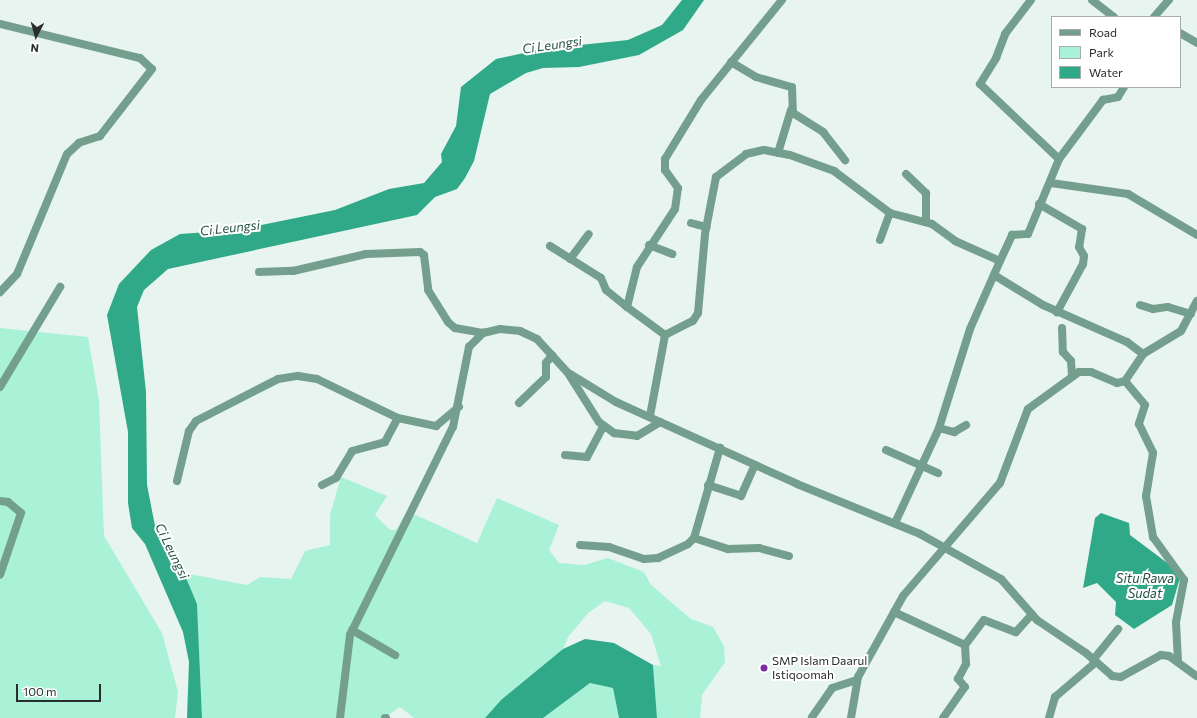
<!DOCTYPE html>
<html>
<head>
<meta charset="utf-8">
<style>
  body { margin:0 }
  #map { position:relative; width:1197px; height:718px; overflow:hidden; background:#e8f4ef; font-family:Commissioner,sans-serif }
  div>[style] { position:absolute }
  .green>* { inset:0; background:#a9f1d7 }
  .water>* { inset:0; background:#2fa987 }
  .minor>* { height:8px; margin:-4px; padding:0 4px; transform-origin:4px; border-radius:4px; background:#749f8f }
  .dots>* { width:11px; height:11px; translate:-50% -50%; box-sizing:border-box; border:2px solid #fff; border-radius:50% }
  span { translate:-50% -50%; white-space:nowrap; text-align:center; line-height:1.15; -webkit-text-stroke:4px #fff; paint-order:stroke }
  .poi-label { font-size:12px; color:#292d2c }
  .left { translate:0 -50%; text-align:left }
  .water-label { font-size:13px; color:#235344; font-style:italic }
  .legend { position:absolute; left:1051px; top:16px; width:130px; height:72px; box-sizing:border-box; background:#fff; border:1px solid #a9abab; margin:0; padding:5px 7px; list-style:none; font-size:12px; color:#292d2c }
  .legend li { display:flex; align-items:center; gap:8px; height:20px }
  .legend b { width:20px; border:1px solid #a9abab }
  .north { position:absolute; left:16px; top:16px; width:40px; height:40px; -webkit-text-stroke:3px #fff; paint-order:stroke; rotate:186deg; font-size:11px; font-weight:700; line-height:16px; text-align:center; color:#292d2c }
  .north::after { content:''; display:block; margin:auto; width:14px; height:18px; background:#292d2c; clip-path:polygon(50% 0,100% 100%,50% 72%,0 100%) }
  .scale { position:absolute; left:16px; top:684px; width:85px; height:18px; box-sizing:border-box; border:2px solid #292d2c; border-top:0; padding-left:5px; font-size:12px; line-height:14px; white-space:nowrap; color:#292d2c; -webkit-text-stroke:3px #fff; paint-order:stroke }
</style>
</head>
<body>
<div id="map">
  <div class="green">
    <div style="clip-path:polygon(0 328px,88px 337px,99px 400px,104px 536px,162px 633px,178px 692px,175px 718px,0 718px)"></div>
    <div style="clip-path:polygon(341px 477px,387px 496px,375px 515px,390px 530px,396px 530px,407px 511px,477px 543px,497px 498px,559px 525px,549px 550px,559px 563px,584px 565px,608px 558px,644px 572px,651px 585px,691px 619px,713px 627px,724px 646px,725px 662px,702px 695px,700px 718px,657px 718px,653px 665px,661px 666px,651px 634px,629px 608px,605px 601px,588px 613px,568px 637px,563px 649px,501px 700px,485px 718px,414px 718px,400px 707px,384px 718px,202px 718px,197px 604px,184px 573px,247px 585px,260px 577px,291px 579px,305px 551px,330px 545px,330px 515px)"></div>
    <div style="clip-path:polygon(590px 683px,613px 688px,619px 718px,543px 718px)"></div>
  </div>
  <div class="water">
    <div style="clip-path:polygon(682px 0,704px 0,683px 30px,639px 55px,579px 67px,543px 68px,526px 73px,490px 94px,474px 161px,465px 178px,457px 189px,435px 197px,417px 215px,168px 269px,144px 290px,137px 307px,146px 392px,147px 485px,156px 531px,184px 573px,197px 604px,202px 718px,187px 718px,189px 662px,183px 632px,145px 544px,132px 528px,128px 503px,128px 432px,107px 315px,119px 284px,151px 250px,180px 234px,237px 230px,335px 210px,389px 189px,424px 183px,442px 162px,441px 154px,456px 126px,461px 87px,496px 59px,542px 49px,628px 40px,662px 25px)"></div>
    <div style="clip-path:polygon(1101px 513px,1129px 523px,1130px 535px,1174px 568px,1180px 578px,1172px 605px,1134px 629px,1115px 615px,1116px 602px,1097px 583px,1083px 588px,1095px 518px)"></div>
    <div style="clip-path:polygon(585px 639px,614px 643px,653px 665px,657px 718px,619px 718px,613px 688px,590px 683px,543px 718px,485px 718px,501px 700px,563px 649px)"></div>
  </div>
  <div class="minor">
    <div style="left:1092px;top:0;width:28px;rotate:38deg"></div>
    <div style="left:1154px;top:17px;width:23px;rotate:-49deg"></div>
    <div style="left:0;top:24px;width:144px;rotate:13.7deg"></div>
    <div style="left:140px;top:58px;width:16px;rotate:43deg"></div>
    <div style="left:152px;top:69px;width:85px;rotate:127.8deg"></div>
    <div style="left:100px;top:136px;width:22px;rotate:162deg"></div>
    <div style="left:79px;top:143px;width:16px;rotate:137deg"></div>
    <div style="left:67px;top:154px;width:130px;rotate:112.6deg"></div>
    <div style="left:17px;top:274px;width:25px;rotate:133deg"></div>
    <div style="left:1180px;top:33px;width:20px;rotate:30deg"></div>
    <div style="left:731px;top:62px;width:29px;rotate:31deg"></div>
    <div style="left:756px;top:77px;width:37px;rotate:16deg"></div>
    <div style="left:792px;top:87px;width:26px;rotate:88deg"></div>
    <div style="left:793px;top:113px;width:36px;rotate:32deg"></div>
    <div style="left:823px;top:132px;width:36px;rotate:52deg"></div>
    <div style="left:778px;top:153px;width:45px;rotate:-73.2deg"></div>
    <div style="left:1059px;top:159px;width:74px;rotate:-53.3deg"></div>
    <div style="left:1103px;top:100px;width:15px;rotate:-11deg"></div>
    <div style="left:1118px;top:97px;width:12px;rotate:-59deg"></div>
    <div style="left:906px;top:174px;width:28px;rotate:44deg"></div>
    <div style="left:926px;top:193px;width:29px;rotate:90deg"></div>
    <div style="left:1051px;top:183px;width:78px;rotate:8.1deg"></div>
    <div style="left:1128px;top:194px;width:80px;rotate:30.7deg"></div>
    <div style="left:1039px;top:204px;width:50px;rotate:30.2deg"></div>
    <div style="left:1082px;top:229px;width:18px;rotate:99deg"></div>
    <div style="left:1079px;top:247px;width:10px;rotate:61deg"></div>
    <div style="left:1084px;top:256px;width:8px;rotate:97deg"></div>
    <div style="left:1083px;top:264px;width:55px;rotate:118.4deg"></div>
    <div style="left:691px;top:223px;width:16px;rotate:15deg"></div>
    <div style="left:880px;top:240px;width:29px;rotate:-70deg"></div>
    <div style="left:649px;top:245px;width:25px;rotate:21deg"></div>
    <div style="left:550px;top:246px;width:60px;rotate:32.1deg"></div>
    <div style="left:601px;top:278px;width:13px;rotate:67deg"></div>
    <div style="left:606px;top:290px;width:27px;rotate:39deg"></div>
    <div style="left:570px;top:259px;width:31px;rotate:-53deg"></div>
    <div style="left:259px;top:272px;width:34px;rotate:-2deg"></div>
    <div style="left:293px;top:271px;width:75px;rotate:-13.1deg"></div>
    <div style="left:366px;top:254px;width:54px;rotate:-2.1deg"></div>
    <div style="left:420px;top:252px;width:5px;rotate:37deg"></div>
    <div style="left:424px;top:255px;width:35px;rotate:83deg"></div>
    <div style="left:428px;top:290px;width:38px;rotate:58deg"></div>
    <div style="left:448px;top:322px;width:9px;rotate:41deg"></div>
    <div style="left:455px;top:328px;width:28px;rotate:10deg"></div>
    <div style="left:994px;top:275px;width:57px;rotate:31.5deg"></div>
    <div style="left:1043px;top:305px;width:92px;rotate:23.8deg"></div>
    <div style="left:1127px;top:342px;width:20px;rotate:37deg"></div>
    <div style="left:1140px;top:305px;width:14px;rotate:17deg"></div>
    <div style="left:1153px;top:309px;width:15px;rotate:-8deg"></div>
    <div style="left:1168px;top:307px;width:24px;rotate:17deg"></div>
    <div style="left:1062px;top:328px;width:24px;rotate:88deg"></div>
    <div style="left:1063px;top:352px;width:12px;rotate:48deg"></div>
    <div style="left:1071px;top:361px;width:15px;rotate:86deg"></div>
    <div style="left:665px;top:335px;width:47px;rotate:-143.6deg"></div>
    <div style="left:627px;top:307px;width:41px;rotate:-76deg"></div>
    <div style="left:637px;top:267px;width:69px;rotate:-56.8deg"></div>
    <div style="left:675px;top:209px;width:21px;rotate:-82deg"></div>
    <div style="left:678px;top:188px;width:22px;rotate:-126deg"></div>
    <div style="left:665px;top:170px;width:11px;rotate:-90deg"></div>
    <div style="left:665px;top:159px;width:69px;rotate:-58.6deg"></div>
    <div style="left:701px;top:100px;width:129px;rotate:-51deg"></div>
    <div style="left:570px;top:374px;width:54px;rotate:31.3deg"></div>
    <div style="left:616px;top:402px;width:48px;rotate:24.4deg"></div>
    <div style="left:1125px;top:381px;width:31px;rotate:50deg"></div>
    <div style="left:1145px;top:405px;width:20px;rotate:108deg"></div>
    <div style="left:1139px;top:424px;width:32px;rotate:64deg"></div>
    <div style="left:1153px;top:453px;width:44px;rotate:99.2deg"></div>
    <div style="left:1146px;top:496px;width:42px;rotate:80.3deg"></div>
    <div style="left:1153px;top:537px;width:53px;rotate:54.2deg"></div>
    <div style="left:1184px;top:580px;width:43px;rotate:100.8deg"></div>
    <div style="left:1176px;top:622px;width:40px;rotate:87.1deg"></div>
    <div style="left:0;top:387px;width:117px;rotate:-59deg"></div>
    <div style="left:519px;top:403px;width:37px;rotate:-44deg"></div>
    <div style="left:546px;top:377px;width:14px;rotate:-90deg"></div>
    <div style="left:546px;top:363px;width:10px;rotate:-53deg"></div>
    <div style="left:650px;top:416px;width:82px;rotate:-79.5deg"></div>
    <div style="left:665px;top:335px;width:31px;rotate:-27deg"></div>
    <div style="left:693px;top:321px;width:9px;rotate:-58deg"></div>
    <div style="left:698px;top:313px;width:79px;rotate:-84.9deg"></div>
    <div style="left:705px;top:234px;width:58px;rotate:-79.1deg"></div>
    <div style="left:716px;top:177px;width:38px;rotate:-37deg"></div>
    <div style="left:746px;top:154px;width:18px;rotate:-13deg"></div>
    <div style="left:764px;top:150px;width:26px;rotate:11deg"></div>
    <div style="left:790px;top:155px;width:47px;rotate:20deg"></div>
    <div style="left:834px;top:171px;width:70px;rotate:36.9deg"></div>
    <div style="left:890px;top:213px;width:43px;rotate:14.7deg"></div>
    <div style="left:932px;top:224px;width:29px;rotate:36deg"></div>
    <div style="left:955px;top:241px;width:49px;rotate:24deg"></div>
    <div style="left:939px;top:428px;width:16px;rotate:15deg"></div>
    <div style="left:954px;top:432px;width:14px;rotate:-30deg"></div>
    <div style="left:886px;top:450px;width:57px;rotate:23.9deg"></div>
    <div style="left:565px;top:455px;width:22px;rotate:5deg"></div>
    <div style="left:587px;top:457px;width:34px;rotate:-62deg"></div>
    <div style="left:177px;top:481px;width:51px;rotate:-76.5deg"></div>
    <div style="left:189px;top:431px;width:12px;rotate:-55deg"></div>
    <div style="left:196px;top:421px;width:92px;rotate:-27.1deg"></div>
    <div style="left:278px;top:379px;width:20px;rotate:-9deg"></div>
    <div style="left:298px;top:376px;width:19px;rotate:9deg"></div>
    <div style="left:317px;top:379px;width:90px;rotate:25.7deg"></div>
    <div style="left:322px;top:485px;width:16px;rotate:-27deg"></div>
    <div style="left:336px;top:478px;width:31px;rotate:-59deg"></div>
    <div style="left:352px;top:451px;width:34px;rotate:-15deg"></div>
    <div style="left:385px;top:442px;width:27px;rotate:-62deg"></div>
    <div style="left:398px;top:418px;width:39px;rotate:12deg"></div>
    <div style="left:436px;top:426px;width:30px;rotate:-40deg"></div>
    <div style="left:708px;top:485px;width:35px;rotate:18deg"></div>
    <div style="left:741px;top:496px;width:34px;rotate:-66deg"></div>
    <div style="left:0;top:501px;width:8px;rotate:7deg"></div>
    <div style="left:8px;top:502px;width:17px;rotate:40deg"></div>
    <div style="left:21px;top:513px;width:65px;rotate:108.7deg"></div>
    <div style="left:895px;top:523px;width:105px;rotate:-65.1deg"></div>
    <div style="left:939px;top:428px;width:104px;rotate:-72.6deg"></div>
    <div style="left:970px;top:329px;width:74px;rotate:-66.2deg"></div>
    <div style="left:1000px;top:261px;width:29px;rotate:-65deg"></div>
    <div style="left:1012px;top:235px;width:16px;rotate:-4deg"></div>
    <div style="left:1028px;top:234px;width:81px;rotate:-67.5deg"></div>
    <div style="left:1059px;top:159px;width:109px;rotate:-136.5deg"></div>
    <div style="left:980px;top:84px;width:31px;rotate:-58deg"></div>
    <div style="left:996px;top:58px;width:26px;rotate:-69deg"></div>
    <div style="left:1005px;top:34px;width:43px;rotate:-52.6deg"></div>
    <div style="left:694px;top:538px;width:36px;rotate:18deg"></div>
    <div style="left:728px;top:549px;width:31px;rotate:-2deg"></div>
    <div style="left:759px;top:548px;width:31px;rotate:15deg"></div>
    <div style="left:580px;top:545px;width:29px;rotate:4deg"></div>
    <div style="left:609px;top:547px;width:37px;rotate:19deg"></div>
    <div style="left:644px;top:559px;width:14px;rotate:-4deg"></div>
    <div style="left:658px;top:558px;width:33px;rotate:-25deg"></div>
    <div style="left:688px;top:544px;width:8px;rotate:-45deg"></div>
    <div style="left:694px;top:538px;width:94px;rotate:-73.9deg"></div>
    <div style="left:894px;top:612px;width:78px;rotate:24.9deg"></div>
    <div style="left:965px;top:645px;width:31px;rotate:-53deg"></div>
    <div style="left:984px;top:620px;width:34px;rotate:21deg"></div>
    <div style="left:1016px;top:632px;width:24px;rotate:-48deg"></div>
    <div style="left:352px;top:630px;width:50px;rotate:30.2deg"></div>
    <div style="left:1093px;top:660px;width:40px;rotate:-51deg"></div>
    <div style="left:812px;top:717px;width:35px;rotate:-55deg"></div>
    <div style="left:832px;top:688px;width:26px;rotate:-18deg"></div>
    <div style="left:340px;top:718px;width:84px;rotate:-83.1deg"></div>
    <div style="left:350px;top:635px;width:232px;rotate:-63.7deg"></div>
    <div style="left:453px;top:427px;width:82px;rotate:-78.7deg"></div>
    <div style="left:469px;top:347px;width:20px;rotate:-45deg"></div>
    <div style="left:483px;top:333px;width:17px;rotate:-13deg"></div>
    <div style="left:500px;top:329px;width:20px;rotate:6deg"></div>
    <div style="left:520px;top:331px;width:19px;rotate:25deg"></div>
    <div style="left:537px;top:339px;width:46px;rotate:47.6deg"></div>
    <div style="left:568px;top:373px;width:58px;rotate:57.7deg"></div>
    <div style="left:599px;top:422px;width:19px;rotate:36deg"></div>
    <div style="left:614px;top:433px;width:23px;rotate:7deg"></div>
    <div style="left:637px;top:436px;width:27px;rotate:-31deg"></div>
    <div style="left:660px;top:422px;width:150px;rotate:24.3deg"></div>
    <div style="left:797px;top:484px;width:133px;rotate:22.1deg"></div>
    <div style="left:920px;top:534px;width:93px;rotate:29.1deg"></div>
    <div style="left:1001px;top:579px;width:55px;rotate:48.7deg"></div>
    <div style="left:1037px;top:620px;width:59px;rotate:34deg"></div>
    <div style="left:1086px;top:653px;width:35px;rotate:41deg"></div>
    <div style="left:1112px;top:676px;width:9px;rotate:6deg"></div>
    <div style="left:1121px;top:677px;width:46px;rotate:-28.8deg"></div>
    <div style="left:1161px;top:655px;width:8px;rotate:7deg"></div>
    <div style="left:1169px;top:656px;width:34px;rotate:36deg"></div>
    <div style="left:385px;top:718px;width:1px"></div>
    <div style="left:851px;top:718px;width:42px;rotate:-80.3deg"></div>
    <div style="left:858px;top:677px;width:93px;rotate:-60.9deg"></div>
    <div style="left:903px;top:596px;width:149px;rotate:-49.4deg"></div>
    <div style="left:1000px;top:483px;width:79px;rotate:-69.3deg"></div>
    <div style="left:1028px;top:409px;width:63px;rotate:-36deg"></div>
    <div style="left:1079px;top:372px;width:12px"></div>
    <div style="left:1091px;top:372px;width:28px;rotate:23deg"></div>
    <div style="left:1117px;top:383px;width:8px;rotate:-14deg"></div>
    <div style="left:1125px;top:381px;width:32px;rotate:-56deg"></div>
    <div style="left:1143px;top:354px;width:44px;rotate:-31.2deg"></div>
    <div style="left:1181px;top:331px;width:34px;rotate:-62deg"></div>
    <div style="left:943px;top:718px;width:38px;rotate:-55deg"></div>
    <div style="left:965px;top:687px;width:11px;rotate:-131deg"></div>
    <div style="left:958px;top:679px;width:17px;rotate:-62deg"></div>
    <div style="left:966px;top:664px;width:19px;rotate:-93deg"></div>
    <div style="left:1049px;top:718px;width:22px;rotate:-74deg"></div>
    <div style="left:1055px;top:697px;width:54px;rotate:-40.5deg"></div>
  </div>
  <div class="dots">
    <div style="left:764px;top:668px;background:#792c9d"></div>
  </div>
  <div class="poi-label">
    <span class="left" style="left:772px;top:668px">SMP Islam Daarul<br>Istiqoomah</span>
  </div>
  <div class="water-label">
    <span style="left:552px;top:45px;rotate:-8deg">Ci Leungsi</span>
    <span style="left:230px;top:228px;rotate:-6deg">Ci Leungsi</span>
    <span style="left:172px;top:551px;rotate:64deg">Ci Leungsi</span>
    <span style="left:1145px;top:586px">Situ Rawa<br>Sudat</span>
  </div>
  <ul class="legend">
  <li><b style="height:5px;background:#749f8f"></b>Road</li>
  <li><b style="height:11px;background:#a9f1d7"></b>Park</li>
  <li><b style="height:11px;background:#2fa987"></b>Water</li>
  </ul>
  <div class="north">N</div>
  <div class="scale">100 m</div>
</div>
</body>
</html>
